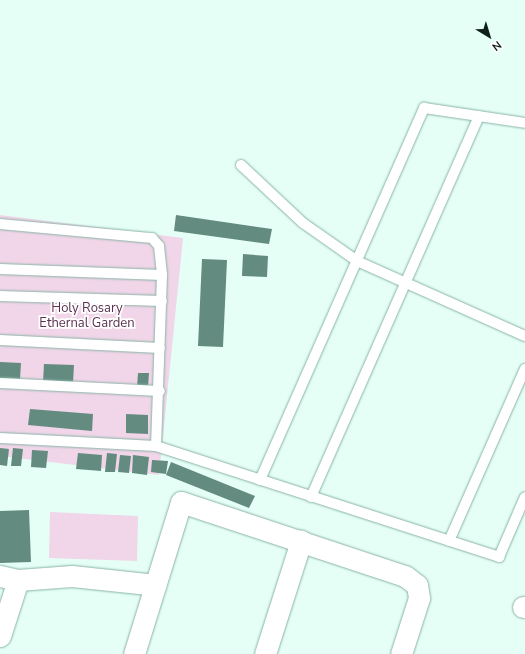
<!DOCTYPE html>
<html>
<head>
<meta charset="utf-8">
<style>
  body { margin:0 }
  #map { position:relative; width:525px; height:654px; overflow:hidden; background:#e5fff7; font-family:"Nunito Sans",sans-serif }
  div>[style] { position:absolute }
  .green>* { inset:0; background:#f0d6e8 }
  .building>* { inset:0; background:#638b80 }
  .roads { filter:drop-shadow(0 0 1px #8ab3a8) drop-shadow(0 0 1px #8ab3a8) }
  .service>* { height:10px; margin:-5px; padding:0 5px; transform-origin:5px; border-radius:5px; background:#fff }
  .minor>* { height:21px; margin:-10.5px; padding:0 10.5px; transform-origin:10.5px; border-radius:10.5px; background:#fff }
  span { translate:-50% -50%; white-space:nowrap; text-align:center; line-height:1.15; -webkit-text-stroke:3.5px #fff; paint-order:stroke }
  .park-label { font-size:13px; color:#5a324f }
  .north { position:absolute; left:469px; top:16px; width:40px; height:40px; -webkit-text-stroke:3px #fff; paint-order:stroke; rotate:142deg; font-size:11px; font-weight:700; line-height:16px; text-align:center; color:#0f201c }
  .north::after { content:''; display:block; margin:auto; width:14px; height:18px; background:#0f201c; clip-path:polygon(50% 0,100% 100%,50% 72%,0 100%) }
</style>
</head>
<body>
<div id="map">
  <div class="green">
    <div style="clip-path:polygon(0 215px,183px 238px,159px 475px,0 456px)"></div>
    <div style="clip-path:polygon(50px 512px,138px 516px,137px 561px,49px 558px)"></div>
  </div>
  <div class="building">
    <div style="clip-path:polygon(176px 215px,272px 229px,269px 244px,174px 231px)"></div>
    <div style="clip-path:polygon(243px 254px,268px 256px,267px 277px,242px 276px)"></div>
    <div style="clip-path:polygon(202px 259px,227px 260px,223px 347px,198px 346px)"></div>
    <div style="clip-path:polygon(0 362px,21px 363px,20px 379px,0 378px)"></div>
    <div style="clip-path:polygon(44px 364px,74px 365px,73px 383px,43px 382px)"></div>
    <div style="clip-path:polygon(138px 373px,149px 373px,148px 387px,137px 387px)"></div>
    <div style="clip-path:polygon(30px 409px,93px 414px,92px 431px,28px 425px)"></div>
    <div style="clip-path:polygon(126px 414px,148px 415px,148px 434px,126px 433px)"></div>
    <div style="clip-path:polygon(0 448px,9px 449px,7px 466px,0 465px)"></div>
    <div style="clip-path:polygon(13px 448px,23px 449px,21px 466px,11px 466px)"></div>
    <div style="clip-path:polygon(32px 450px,48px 451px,46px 468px,31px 467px)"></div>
    <div style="clip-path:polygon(78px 453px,102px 455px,101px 471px,76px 469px)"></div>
    <div style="clip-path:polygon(107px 453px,117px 454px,115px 472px,105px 472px)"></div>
    <div style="clip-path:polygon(120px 455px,131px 456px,129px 473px,118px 472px)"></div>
    <div style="clip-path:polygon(133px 455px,149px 457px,147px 475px,132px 473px)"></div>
    <div style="clip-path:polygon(152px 460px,168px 461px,166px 474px,151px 472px)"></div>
    <div style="clip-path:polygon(171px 462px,255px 496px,249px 508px,166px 475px)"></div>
    <div style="clip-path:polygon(29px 510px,31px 562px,0 563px,0 511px)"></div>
  </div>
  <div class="roads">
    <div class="service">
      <div style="left:241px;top:165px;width:85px;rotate:43.1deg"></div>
      <div style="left:303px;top:223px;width:66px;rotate:35.1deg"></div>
      <div style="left:357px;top:261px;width:184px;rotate:24.1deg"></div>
      <div style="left:0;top:224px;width:153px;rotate:5.3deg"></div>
      <div style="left:152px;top:238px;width:11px;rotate:49deg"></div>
      <div style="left:159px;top:246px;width:29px;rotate:84deg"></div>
      <div style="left:162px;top:275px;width:171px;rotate:92deg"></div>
      <div style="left:156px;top:446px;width:156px;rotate:-177.1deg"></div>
      <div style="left:0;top:269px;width:162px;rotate:2.1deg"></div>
      <div style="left:0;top:296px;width:162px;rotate:1.8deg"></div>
      <div style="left:0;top:340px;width:160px;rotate:2.9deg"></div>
      <div style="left:0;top:383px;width:160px;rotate:2.9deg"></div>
      <div style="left:156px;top:446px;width:361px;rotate:17.9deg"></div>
      <div style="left:499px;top:557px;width:65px;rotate:-66.6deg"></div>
      <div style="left:260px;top:480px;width:407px;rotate:-66.2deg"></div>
      <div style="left:424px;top:108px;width:102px;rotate:8.4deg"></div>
      <div style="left:311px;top:497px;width:416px;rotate:-66.2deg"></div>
      <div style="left:449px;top:541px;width:188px;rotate:-66.2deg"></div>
    </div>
    <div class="minor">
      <div style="left:0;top:576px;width:18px;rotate:13deg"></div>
      <div style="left:18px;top:580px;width:54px;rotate:-4.2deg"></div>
      <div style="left:72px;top:576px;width:84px;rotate:6.1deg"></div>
      <div style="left:523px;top:607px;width:2px"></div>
      <div style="left:0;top:636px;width:59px;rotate:-72.2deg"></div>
      <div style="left:134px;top:654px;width:159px;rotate:-72.8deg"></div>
      <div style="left:181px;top:502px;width:236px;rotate:18.3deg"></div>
      <div style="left:405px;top:576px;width:15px;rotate:37deg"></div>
      <div style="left:417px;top:585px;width:13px;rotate:81deg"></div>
      <div style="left:419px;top:598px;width:59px;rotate:107.8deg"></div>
      <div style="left:265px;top:654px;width:119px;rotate:-72.3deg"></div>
    </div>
  </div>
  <div class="park-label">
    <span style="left:87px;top:316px">Holy Rosary<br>Ethernal Garden</span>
  </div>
  <div class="north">N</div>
</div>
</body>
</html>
